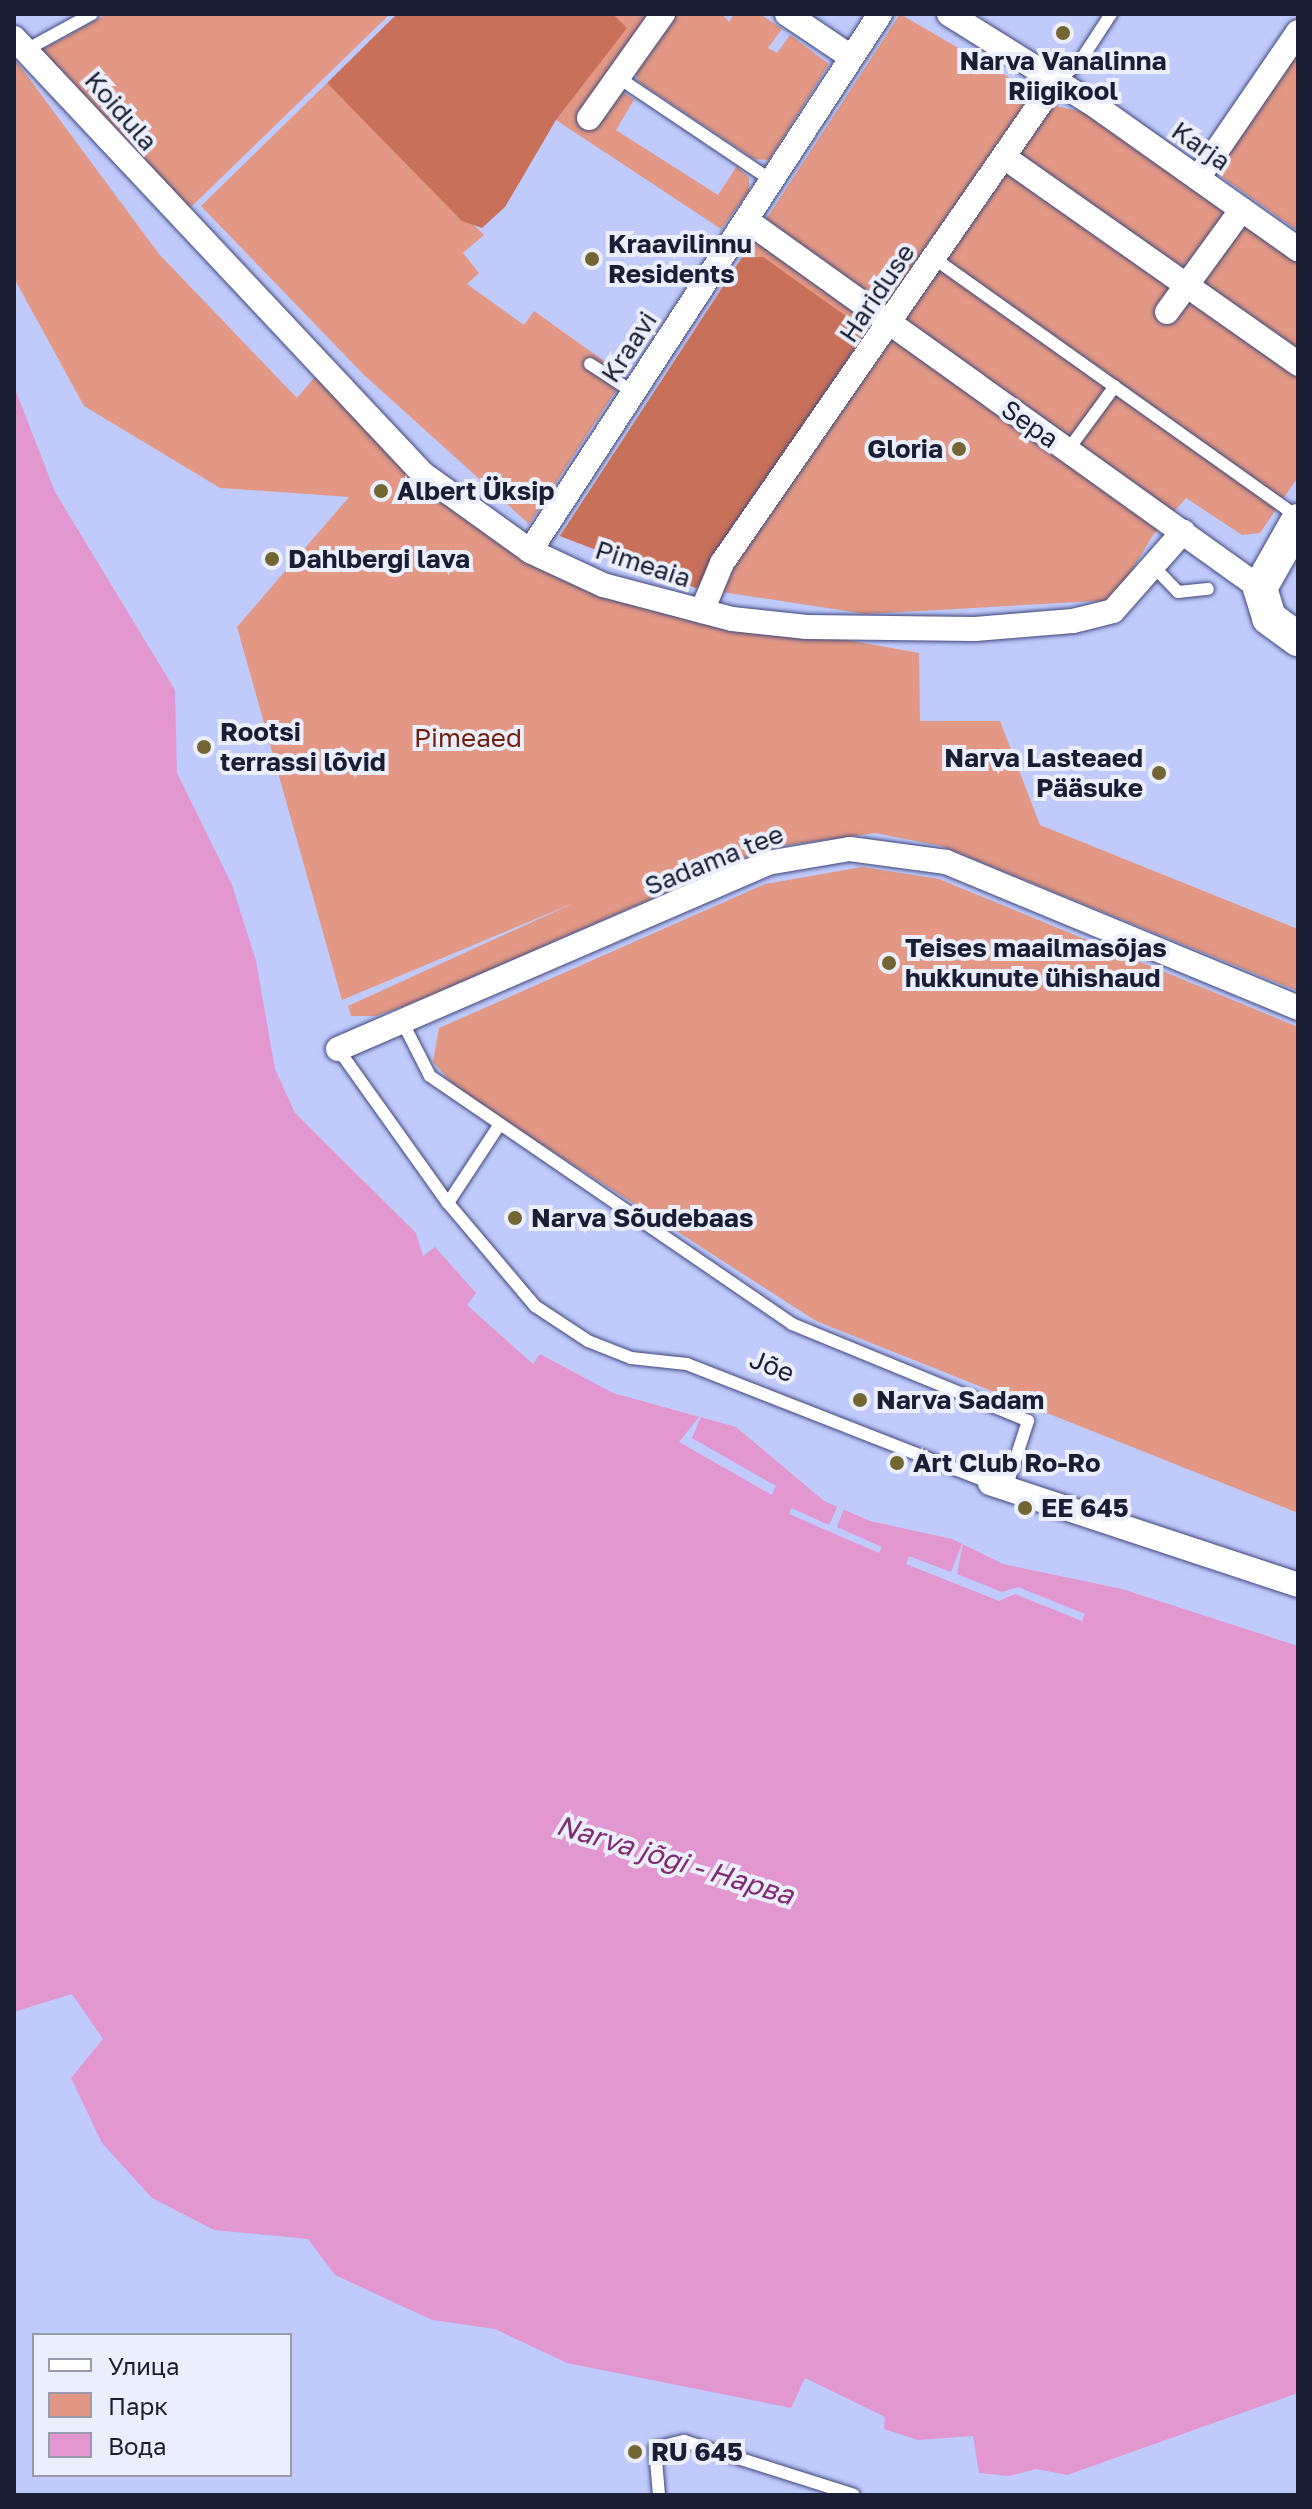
<!DOCTYPE html>
<html>
<head>
<meta charset="utf-8">
<style>
  body { margin:0 }
  #map { position:relative; width:1312px; height:2509px; overflow:hidden; background:#c0cbfc; font-family:"Golos Text",sans-serif }
  div>[style] { position:absolute }
  .green>* { inset:0; background:#e29885 }
  .forest>* { inset:0; background:#c8705a }
  .water>* { inset:0; background:#e297d1 }
  .pier>* { inset:0; background:#c0cbfc }
  .roads { filter:drop-shadow(0 0 2px #3f477b) drop-shadow(0 0 2px #3f477b) }
  .lane>* { height:12px; margin:-6px; padding:0 6px; transform-origin:6px; border-radius:6px; background:#fff }
  .street>* { height:24px; margin:-12px; padding:0 12px; transform-origin:12px; border-radius:12px; background:#fff }
  .secondary>* { height:34px; margin:-17px; padding:0 17px; transform-origin:17px; border-radius:17px; background:#fff }
  .dots>* { width:22px; height:22px; translate:-50% -50%; box-sizing:border-box; border:4px solid #ebeefb; border-radius:50% }
  span { translate:-50% -50%; white-space:nowrap; text-align:center; line-height:1.15; -webkit-text-stroke:8px #ebeefb; paint-order:stroke }
  .poi-label { font-size:26px; color:#1a1e35; font-weight:700 }
  .left { translate:0 -50%; text-align:left }
  .right { translate:-100% -50%; text-align:right }
  .street-label { font-size:26px; color:#1a1e35 }
  .park-label { font-size:26px; color:#701f0a }
  .water-label { font-size:28px; color:#822b73; font-style:italic }
  .frame { position:absolute; inset:0; border:16px solid #1a1e35; pointer-events:none }
  .legend { position:absolute; left:32px; top:2333px; width:260px; height:144px; box-sizing:border-box; background:#ebeefb; border:2px solid #979bac; margin:0; padding:10px 14px; list-style:none; font-size:24px; color:#1a1e35 }
  .legend li { display:flex; align-items:center; gap:16px; height:40px }
  .legend b { width:40px; border:2px solid #979bac }
</style>
</head>
<body>
<div id="map">
  <div class="green">
    <div style="clip-path:polygon(107px 14px,390px 14px,190px 208px,42px 50px)"></div>
    <div style="clip-path:polygon(613px 14px,653px 14px,622px 91px,634px 100px,616px 130px,718px 195px,737px 166px,749px 178px,749px 191px,721px 229px,556px 120px,626px 28px)"></div>
    <div style="clip-path:polygon(672px 14px,722px 14px,729px 22px,734px 14px,760px 14px,782px 29px,768px 48px,777px 53px,790px 35px,829px 64px,769px 160px,754px 159px,639px 82px,634px 71px)"></div>
    <div style="clip-path:polygon(900px 14px,1060px 107px,1083px 112px,1298px 259px,1298px 477px,1260px 533px,1242px 535px,1186px 498px,1153px 535px,1114px 600px,866px 614px,696px 588px,560px 536px)"></div>
    <div style="clip-path:polygon(1298px 43px,1298px 231px,1209px 168px)"></div>
    <div style="clip-path:polygon(14px 58px,159px 254px,297px 398px,319px 372px,530px 557px,775px 627px,919px 653px,920px 721px,1000px 721px,1040px 825px,1298px 929px,1298px 991px,941px 846px,875px 833px,767px 848px,418px 1001px,376px 1016px,351px 1016px,348px 1006px,576px 902px,342px 1000px,237px 627px,349px 497px,220px 488px,84px 406px,14px 278px)"></div>
    <div style="clip-path:polygon(327px 83px,484px 235px,463px 253px,479px 273px,467px 284px,524px 325px,534px 311px,618px 371px,615px 392px,529px 524px,363px 374px,201px 206px)"></div>
    <div style="clip-path:polygon(862px 867px,939px 879px,1298px 1027px,1298px 1513px,816px 1321px,459px 1091px,433px 1062px,439px 1028px,765px 884px)"></div>
  </div>
  <div class="forest">
    <div style="clip-path:polygon(397px 14px,613px 14px,627px 28px,556px 120px,505px 207px,482px 228px,462px 221px,327px 83px)"></div>
    <div style="clip-path:polygon(763px 257px,857px 324px,860px 340px,696px 588px,560px 536px,742px 258px)"></div>
  </div>
  <div class="water">
    <div style="clip-path:polygon(14px 386px,55px 492px,175px 690px,177px 773px,232px 885px,256px 961px,275px 1069px,295px 1113px,416px 1233px,423px 1256px,435px 1247px,476px 1293px,467px 1305px,533px 1364px,540px 1354px,613px 1393px,736px 1427px,824px 1501px,870px 1521px,952px 1539px,1003px 1564px,1122px 1589px,1298px 1646px,1298px 2393px,1067px 2475px,1036px 2469px,1009px 2476px,979px 2473px,973px 2436px,918px 2440px,884px 2429px,885px 2417px,805px 2378px,791px 2408px,567px 2363px,495px 2329px,432px 2320px,335px 2275px,308px 2239px,214px 2230px,152px 2198px,102px 2143px,71px 2078px,103px 2039px,72px 1994px,14px 2012px)"></div>
  </div>
  <div class="pier">
    <div style="clip-path:polygon(703px 1412px,692px 1438px,776px 1486px,772px 1495px,679px 1442px)"></div>
    <div style="clip-path:polygon(839px 1503px,845px 1506px,837px 1527px,882px 1547px,879px 1553px,789px 1514px,791px 1508px,829px 1525px)"></div>
    <div style="clip-path:polygon(964px 1539px,957px 1574px,1002px 1592px,1018px 1587px,1085px 1614px,1082px 1621px,1015px 1594px,999px 1601px,906px 1564px,909px 1556px,951px 1572px)"></div>
  </div>
  <div class="roads">
    <div class="lane">
      <div style="left:26px;top:50px;width:75px;rotate:-28.6deg"></div>
      <div style="left:619px;top:78px;width:183px;rotate:33.9deg"></div>
      <div style="left:1055px;top:82px;width:31px;rotate:-38deg"></div>
      <div style="left:1079px;top:63px;width:59px;rotate:-56.9deg"></div>
      <div style="left:935px;top:259px;width:445px;rotate:35.4deg"></div>
      <div style="left:590px;top:364px;width:51px;rotate:33.1deg"></div>
      <div style="left:1068px;top:450px;width:79px;rotate:-53.7deg"></div>
      <div style="left:1153px;top:566px;width:36px;rotate:46deg"></div>
      <div style="left:1178px;top:592px;width:30px;rotate:-6deg"></div>
      <div style="left:403px;top:1023px;width:59px;rotate:63deg"></div>
      <div style="left:430px;top:1076px;width:439px;rotate:34.4deg"></div>
      <div style="left:792px;top:1324px;width:255px;rotate:22.3deg"></div>
      <div style="left:1028px;top:1421px;width:71px;rotate:108.2deg"></div>
      <div style="left:338px;top:1049px;width:189px;rotate:54.5deg"></div>
      <div style="left:448px;top:1203px;width:135px;rotate:49.8deg"></div>
      <div style="left:535px;top:1306px;width:64px;rotate:33.4deg"></div>
      <div style="left:588px;top:1341px;width:46px;rotate:21.6deg"></div>
      <div style="left:631px;top:1358px;width:56px;rotate:6.1deg"></div>
      <div style="left:687px;top:1364px;width:326px;rotate:21.4deg"></div>
      <div style="left:448px;top:1203px;width:91px;rotate:-56.7deg"></div>
      <div style="left:659px;top:2495px;width:47px;rotate:-94.9deg"></div>
      <div style="left:655px;top:2448px;width:30px;rotate:-14deg"></div>
      <div style="left:684px;top:2441px;width:178px;rotate:17.6deg"></div>
    </div>
    <div class="street">
      <div style="left:787px;top:14px;width:77px;rotate:33.9deg"></div>
      <div style="left:949px;top:14px;width:166px;rotate:32deg"></div>
      <div style="left:1090px;top:102px;width:255px;rotate:35.3deg"></div>
      <div style="left:14px;top:38px;width:598px;rotate:46.83deg"></div>
      <div style="left:423px;top:474px;width:132px;rotate:35.7deg"></div>
      <div style="left:530px;top:551px;width:81px;rotate:25deg"></div>
      <div style="left:603px;top:585px;width:133px;rotate:14.8deg"></div>
      <div style="left:732px;top:619px;width:75px;rotate:6.1deg"></div>
      <div style="left:807px;top:627px;width:168px;rotate:0.7deg"></div>
      <div style="left:975px;top:629px;width:98px;rotate:-4.7deg"></div>
      <div style="left:1073px;top:621px;width:41px;rotate:-14deg"></div>
      <div style="left:1113px;top:611px;width:106px;rotate:-48.5deg"></div>
      <div style="left:589px;top:118px;width:128px;rotate:-54.6deg"></div>
      <div style="left:1004px;top:157px;width:360px;rotate:35.1deg"></div>
      <div style="left:1198px;top:178px;width:177px;rotate:-55.6deg"></div>
      <div style="left:746px;top:220px;width:632px;rotate:35.6deg"></div>
      <div style="left:1167px;top:312px;width:127px;rotate:-53.9deg"></div>
      <div style="left:530px;top:551px;width:641px;rotate:-56.9deg"></div>
      <div style="left:702px;top:611px;width:52px;rotate:-67.4deg"></div>
      <div style="left:722px;top:563px;width:585px;rotate:-55.3deg"></div>
      <div style="left:338px;top:1049px;width:468px;rotate:-23.4deg"></div>
      <div style="left:767px;top:863px;width:84px;rotate:-9.6deg"></div>
      <div style="left:850px;top:849px;width:97px;rotate:7.7deg"></div>
      <div style="left:946px;top:862px;width:381px;rotate:22.5deg"></div>
      <div style="left:990px;top:1483px;width:324px;rotate:18.3deg"></div>
    </div>
    <div class="secondary">
      <div style="left:1298px;top:521px;width:77px;rotate:119.6deg"></div>
      <div style="left:1260px;top:588px;width:31px;rotate:73deg"></div>
      <div style="left:1269px;top:618px;width:36px;rotate:36deg"></div>
    </div>
  </div>
  <div class="dots">
    <div style="left:1063px;top:33px;background:#736633"></div>
    <div style="left:592px;top:259px;background:#736633"></div>
    <div style="left:959px;top:449px;background:#736633"></div>
    <div style="left:381px;top:491px;background:#736633"></div>
    <div style="left:272px;top:559px;background:#736633"></div>
    <div style="left:204px;top:747px;background:#736633"></div>
    <div style="left:1159px;top:773px;background:#736633"></div>
    <div style="left:889px;top:963px;background:#736633"></div>
    <div style="left:515px;top:1218px;background:#736633"></div>
    <div style="left:860px;top:1400px;background:#736633"></div>
    <div style="left:897px;top:1463px;background:#736633"></div>
    <div style="left:1025px;top:1508px;background:#736633"></div>
    <div style="left:635px;top:2452px;background:#736633"></div>
  </div>
  <div class="poi-label">
    <span style="left:1063px;top:76px">Narva Vanalinna<br>Riigikool</span>
    <span class="left" style="left:608px;top:259px">Kraavilinnu<br>Residents</span>
    <span class="right" style="left:943px;top:449px">Gloria</span>
    <span class="left" style="left:397px;top:491px">Albert Üksip</span>
    <span class="left" style="left:288px;top:559px">Dahlbergi lava</span>
    <span class="left" style="left:220px;top:747px">Rootsi<br>terrassi lõvid</span>
    <span class="right" style="left:1143px;top:773px">Narva Lasteaed<br>Pääsuke</span>
    <span class="left" style="left:905px;top:963px">Teises maailmasõjas<br>hukkunute ühishaud</span>
    <span class="left" style="left:531px;top:1218px">Narva Sõudebaas</span>
    <span class="left" style="left:876px;top:1400px">Narva Sadam</span>
    <span class="left" style="left:913px;top:1463px">Art Club Ro-Ro</span>
    <span class="left" style="left:1041px;top:1508px">EE 645</span>
    <span class="left" style="left:651px;top:2452px">RU 645</span>
  </div>
  <div class="street-label">
    <span style="left:121px;top:111px;rotate:49deg">Koidula</span>
    <span style="left:1201px;top:146px;rotate:35deg">Karja</span>
    <span style="left:877px;top:293px;rotate:-56deg">Hariduse</span>
    <span style="left:629px;top:347px;rotate:-57deg">Kraavi</span>
    <span style="left:1030px;top:424px;rotate:35deg">Sepa</span>
    <span style="left:643px;top:564px;rotate:18deg">Pimeaia</span>
    <span style="left:714px;top:860px;rotate:-22deg">Sadama tee</span>
    <span style="left:772px;top:1366px;rotate:21deg">Jõe</span>
  </div>
  <div class="park-label">
    <span style="left:468px;top:738px">Pimeaed</span>
  </div>
  <div class="water-label">
    <span style="left:675px;top:1860px;rotate:17deg">Narva jõgi - Нарва</span>
  </div>
  <div class="frame"></div>
  <ul class="legend">
  <li><b style="height:10px;background:#fff"></b>Улица</li>
  <li><b style="height:22px;background:#e29885"></b>Парк</li>
  <li><b style="height:22px;background:#e297d1"></b>Вода</li>
  </ul>
</div>
</body>
</html>
